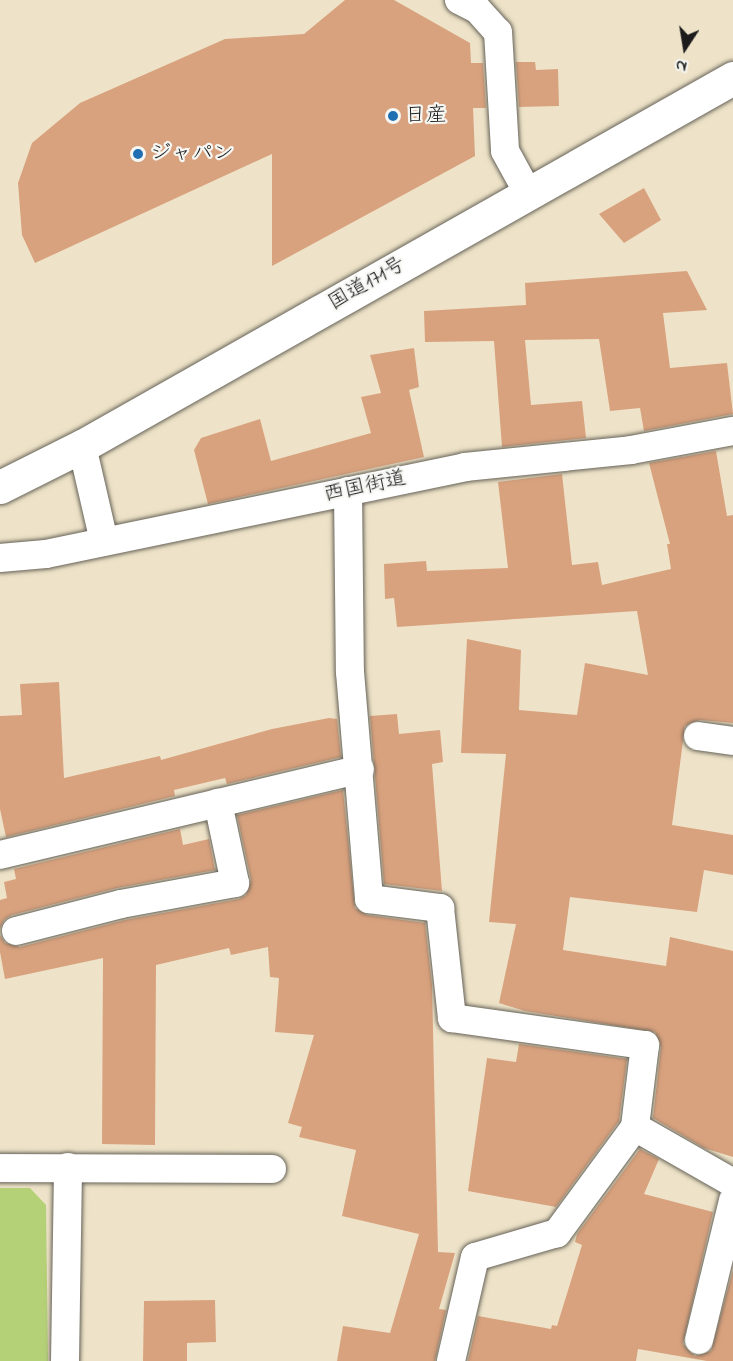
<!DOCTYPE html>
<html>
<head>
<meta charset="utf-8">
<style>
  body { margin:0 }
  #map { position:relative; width:733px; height:1361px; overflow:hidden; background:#eee3c8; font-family:"Indie Flower","Klee One",sans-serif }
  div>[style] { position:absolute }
  .green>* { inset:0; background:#b5d178 }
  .building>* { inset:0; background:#d9a27e }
  .roads { filter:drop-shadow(0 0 2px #666258) drop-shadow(0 0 2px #666258) }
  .street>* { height:28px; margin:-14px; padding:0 14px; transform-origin:14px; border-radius:14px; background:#fff }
  .highway>* { height:33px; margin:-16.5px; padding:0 16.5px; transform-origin:16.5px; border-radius:16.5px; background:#fff }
  .dots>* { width:16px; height:16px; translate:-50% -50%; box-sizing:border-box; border:3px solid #f6f6f2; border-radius:50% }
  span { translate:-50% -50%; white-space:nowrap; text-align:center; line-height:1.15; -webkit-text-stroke:4.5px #f6f6f2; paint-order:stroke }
  .poi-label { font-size:21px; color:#1c1c1c }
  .left { translate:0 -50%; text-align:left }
  .street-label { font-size:21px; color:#1c1c1c }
  .north { position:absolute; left:655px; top:18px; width:60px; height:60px; -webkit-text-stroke:4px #f6f6f2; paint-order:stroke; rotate:192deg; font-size:16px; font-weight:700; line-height:24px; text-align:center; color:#1c1c1c }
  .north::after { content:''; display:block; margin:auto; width:21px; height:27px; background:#1c1c1c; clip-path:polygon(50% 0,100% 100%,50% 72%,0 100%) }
</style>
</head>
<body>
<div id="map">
  <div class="green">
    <div style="clip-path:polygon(0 1188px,30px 1188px,46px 1205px,48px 1361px,0 1361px)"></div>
  </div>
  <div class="building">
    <div style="clip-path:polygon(345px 0,394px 0,470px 43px,471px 63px,483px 63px,486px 108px,473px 108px,475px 156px,272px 266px,272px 154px,35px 263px,22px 235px,18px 183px,32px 143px,80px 103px,225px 39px,304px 34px)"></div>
    <div style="clip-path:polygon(516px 62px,535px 62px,536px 70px,558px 69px,559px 106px,519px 107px)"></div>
    <div style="clip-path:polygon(644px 188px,661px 220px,624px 243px,599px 214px)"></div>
    <div style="clip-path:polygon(687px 271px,707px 310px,663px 313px,670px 368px,727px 363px,733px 414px,644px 431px,640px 408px,610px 411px,599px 339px,525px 340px,531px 405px,582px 401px,586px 438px,502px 447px,494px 341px,425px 342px,424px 311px,526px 305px,525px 283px)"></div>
    <div style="clip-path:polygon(414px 348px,419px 387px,409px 390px,424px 457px,208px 504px,194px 450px,201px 438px,260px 419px,271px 461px,371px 433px,361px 397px,381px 393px,370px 355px)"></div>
    <div style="clip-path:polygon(716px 451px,727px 516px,733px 515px,733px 723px,700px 720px,685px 726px,672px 825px,733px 835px,733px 875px,704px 870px,697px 912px,570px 897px,563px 950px,666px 966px,670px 937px,733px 951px,733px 1157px,704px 1148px,653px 1118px,661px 1047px,655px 1032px,525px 1011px,499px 1003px,516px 924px,489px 922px,506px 754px,461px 753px,467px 639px,521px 650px,519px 710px,577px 715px,585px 663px,648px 675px,637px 611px,397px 627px,394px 598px,385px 599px,384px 564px,426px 561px,427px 571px,508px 568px,498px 482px,562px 474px,572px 565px,598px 562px,602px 585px,671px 569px,667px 544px,670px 544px,649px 463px)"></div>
    <div style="clip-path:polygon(59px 682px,64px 778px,160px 756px,161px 760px,272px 729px,329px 718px,337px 719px,341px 757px,227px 784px,225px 778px,174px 790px,175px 796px,6px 837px,0 809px,0 716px,22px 715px,20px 684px)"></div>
    <div style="clip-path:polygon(397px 714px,399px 734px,440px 730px,443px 762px,432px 764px,442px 891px,384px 884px,370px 716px)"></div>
    <div style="clip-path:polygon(343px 790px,355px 908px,367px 915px,425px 923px,432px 985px,438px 1252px,455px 1253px,439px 1309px,446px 1310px,435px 1361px,337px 1361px,343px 1326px,390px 1333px,419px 1234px,342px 1216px,356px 1150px,299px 1137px,302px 1127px,288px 1123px,314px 1035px,275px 1032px,279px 978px,270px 977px,268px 947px,231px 955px,229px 948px,156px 965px,155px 1145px,102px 1144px,103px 958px,5px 979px,0 952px,0 935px,5px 943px,20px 947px,125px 920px,239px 899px,246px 895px,251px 880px,237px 815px)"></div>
    <div style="clip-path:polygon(180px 829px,183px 845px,209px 839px,215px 870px,117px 888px,12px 915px,4px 920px,0 929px,0 900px,7px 898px,4px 882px,16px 879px,14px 869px)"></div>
    <div style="clip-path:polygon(519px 1044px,627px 1059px,619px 1121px,556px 1207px,468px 1191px,487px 1058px,516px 1062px)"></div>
    <div style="clip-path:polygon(640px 1149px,659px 1159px,644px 1194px,713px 1212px,683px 1344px,695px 1356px,711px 1351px,733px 1270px,733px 1361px,707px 1361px,638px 1349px,636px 1361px,468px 1361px,478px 1316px,551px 1329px,552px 1325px,557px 1326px,582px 1245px,575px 1242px,577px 1234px)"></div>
    <div style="clip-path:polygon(215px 1300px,216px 1342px,187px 1343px,187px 1361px,143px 1361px,144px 1301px)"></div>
  </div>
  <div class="roads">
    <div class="street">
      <div style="left:459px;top:0;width:20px;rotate:27deg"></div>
      <div style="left:477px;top:9px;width:31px;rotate:48deg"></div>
      <div style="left:498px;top:32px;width:119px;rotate:86.6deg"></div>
      <div style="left:505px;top:151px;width:48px;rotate:61.3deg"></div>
      <div style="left:82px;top:446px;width:98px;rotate:77deg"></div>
      <div style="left:348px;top:491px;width:181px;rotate:89.4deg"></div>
      <div style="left:350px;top:672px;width:228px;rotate:85.2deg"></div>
      <div style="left:369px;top:899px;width:72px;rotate:7.2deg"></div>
      <div style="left:440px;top:908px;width:111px;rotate:83.8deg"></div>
      <div style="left:452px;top:1018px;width:195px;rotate:8deg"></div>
      <div style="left:645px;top:1045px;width:83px;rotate:97deg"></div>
      <div style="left:635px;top:1127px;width:132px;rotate:126.3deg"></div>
      <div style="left:557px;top:1233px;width:85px;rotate:163.7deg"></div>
      <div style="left:475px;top:1257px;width:107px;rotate:103deg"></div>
      <div style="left:0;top:558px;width:46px;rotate:-5deg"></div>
      <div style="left:46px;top:554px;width:428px;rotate:-11.7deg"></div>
      <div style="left:465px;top:467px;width:167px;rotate:-5.8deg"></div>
      <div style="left:631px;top:450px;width:104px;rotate:-10.6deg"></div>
      <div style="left:698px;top:736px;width:35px;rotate:8deg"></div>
      <div style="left:0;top:855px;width:370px;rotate:-13.4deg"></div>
      <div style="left:16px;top:931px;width:108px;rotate:-14.4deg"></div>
      <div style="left:121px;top:904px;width:116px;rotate:-10.4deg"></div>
      <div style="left:235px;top:883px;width:82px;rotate:-102deg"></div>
      <div style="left:635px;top:1127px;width:113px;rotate:29.7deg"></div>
      <div style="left:0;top:1168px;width:272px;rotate:0.2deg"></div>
      <div style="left:699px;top:1340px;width:144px;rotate:-76.3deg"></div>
      <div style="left:65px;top:1361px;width:194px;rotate:-89.1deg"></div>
    </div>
    <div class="highway">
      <div style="left:0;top:487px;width:92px;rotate:-26.6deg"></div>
      <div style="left:82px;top:446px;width:748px;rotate:-29.48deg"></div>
    </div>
  </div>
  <div class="dots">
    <div style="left:393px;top:116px;background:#1f6fb2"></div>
    <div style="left:138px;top:154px;background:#1f6fb2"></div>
  </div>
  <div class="poi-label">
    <span class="left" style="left:405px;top:116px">日産</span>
    <span class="left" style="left:150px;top:154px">ジャパン</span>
  </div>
  <div class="street-label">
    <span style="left:367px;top:284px;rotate:-30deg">国道171号</span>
    <span style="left:365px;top:487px;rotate:-12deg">西国街道</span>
  </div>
  <div class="north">N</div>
</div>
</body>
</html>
